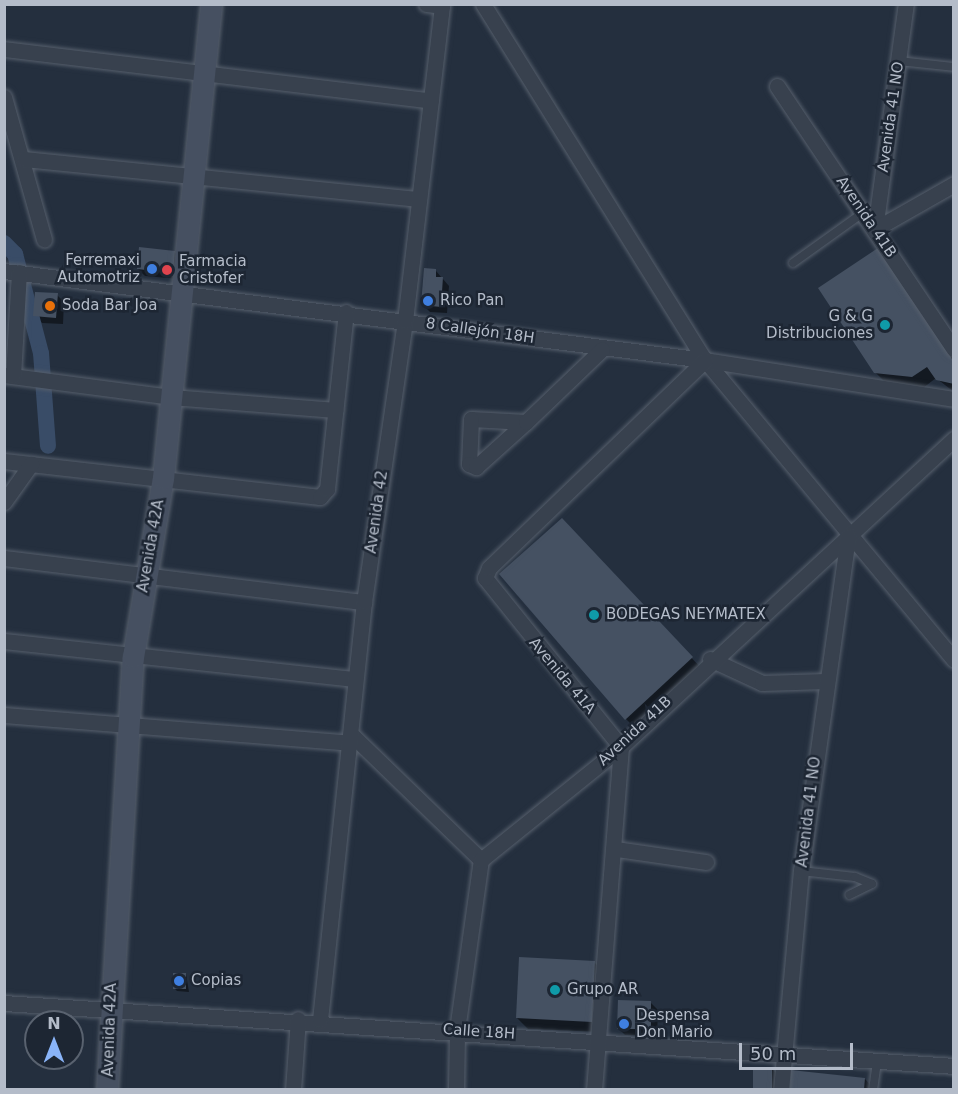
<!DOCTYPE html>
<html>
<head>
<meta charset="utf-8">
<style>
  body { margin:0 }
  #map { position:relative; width:958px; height:1094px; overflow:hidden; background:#242f3e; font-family:"DejaVu Sans",sans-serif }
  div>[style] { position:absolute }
  .shadow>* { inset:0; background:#0007 }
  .canal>* { height:16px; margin:-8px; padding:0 8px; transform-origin:8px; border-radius:8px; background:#394c67 }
  .building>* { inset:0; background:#455162 }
  .roads { filter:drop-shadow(0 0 2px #565f6c) drop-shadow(0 0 2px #565f6c) }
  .lane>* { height:8px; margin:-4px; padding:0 4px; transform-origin:4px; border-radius:4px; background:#38414e }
  .street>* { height:15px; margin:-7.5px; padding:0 7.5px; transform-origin:7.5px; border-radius:7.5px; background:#38414e }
  .secondary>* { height:21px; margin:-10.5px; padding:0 10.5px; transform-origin:10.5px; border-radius:10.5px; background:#465061 }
  .dots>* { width:16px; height:16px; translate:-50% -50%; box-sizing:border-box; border:3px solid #1d2633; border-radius:50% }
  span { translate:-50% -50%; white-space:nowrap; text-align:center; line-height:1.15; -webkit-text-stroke:5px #1d2633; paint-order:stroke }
  .street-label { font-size:15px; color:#b4bcc9 }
  .poi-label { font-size:15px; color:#b4bcc9 }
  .right { translate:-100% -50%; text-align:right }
  .left { translate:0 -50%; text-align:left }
  .frame { position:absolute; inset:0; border:6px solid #b4bcc9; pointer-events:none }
  .north { position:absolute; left:24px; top:1010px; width:60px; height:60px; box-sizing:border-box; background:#1d2633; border:2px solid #59626f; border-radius:50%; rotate:0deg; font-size:16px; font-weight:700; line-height:24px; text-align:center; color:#b4bcc9 }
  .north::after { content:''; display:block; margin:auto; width:21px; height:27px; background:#8ab4f8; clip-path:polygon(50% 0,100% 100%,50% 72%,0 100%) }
  .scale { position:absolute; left:739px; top:1043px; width:114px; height:27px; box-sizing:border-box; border:3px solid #b4bcc9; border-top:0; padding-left:8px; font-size:18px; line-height:21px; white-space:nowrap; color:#b4bcc9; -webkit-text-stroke:4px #1d2633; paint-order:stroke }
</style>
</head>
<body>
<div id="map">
  <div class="shadow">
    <div style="clip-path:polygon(174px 252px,181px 259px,179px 279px,145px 276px,138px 269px)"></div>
    <div style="clip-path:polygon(889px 261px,954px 358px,954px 392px,936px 378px,923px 388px,886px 383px,875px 372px)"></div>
    <div style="clip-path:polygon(436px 271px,449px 286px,447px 313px,430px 312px,423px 305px)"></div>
    <div style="clip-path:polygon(57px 295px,64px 302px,63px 324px,42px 323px,35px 316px)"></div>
    <div style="clip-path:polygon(572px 531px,702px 669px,637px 730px,626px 719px)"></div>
    <div style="clip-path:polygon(594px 962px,605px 973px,602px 1032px,528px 1029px,517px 1018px)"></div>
    <div style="clip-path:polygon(186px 974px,189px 992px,177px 991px,174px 988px)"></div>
    <div style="clip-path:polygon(651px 1003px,658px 1010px,657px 1036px,625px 1035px,618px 1028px)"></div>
    <div style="clip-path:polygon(772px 1069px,779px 1076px,778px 1090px,754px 1090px)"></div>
    <div style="clip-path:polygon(865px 1079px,875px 1090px,791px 1090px)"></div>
  </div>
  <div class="canal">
    <div style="left:4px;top:243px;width:16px;rotate:45deg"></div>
    <div style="left:15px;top:254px;width:102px;rotate:75.3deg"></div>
    <div style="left:41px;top:353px;width:93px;rotate:85.7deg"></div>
  </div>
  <div class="building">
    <div style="clip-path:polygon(139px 247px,175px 251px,173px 273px,137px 269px)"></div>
    <div style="clip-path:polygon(878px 248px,954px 362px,954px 384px,936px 380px,927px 367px,912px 377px,874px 373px,818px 288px)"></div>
    <div style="clip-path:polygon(424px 268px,436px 269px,436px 277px,443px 277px,441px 307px,421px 305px)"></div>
    <div style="clip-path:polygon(35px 292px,58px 293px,56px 318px,33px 316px)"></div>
    <div style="clip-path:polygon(562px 518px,693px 657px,625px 720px,499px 574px)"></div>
    <div style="clip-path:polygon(519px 957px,595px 961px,592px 1022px,516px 1018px)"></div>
    <div style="clip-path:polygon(173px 973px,186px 973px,186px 989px,173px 989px)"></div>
    <div style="clip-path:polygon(618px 1000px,651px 1001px,651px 1029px,617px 1029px)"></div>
    <div style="clip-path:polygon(753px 1067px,772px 1067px,772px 1090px,753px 1090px)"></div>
    <div style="clip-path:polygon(791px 1070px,865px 1078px,864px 1090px,790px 1090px)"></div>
  </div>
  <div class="roads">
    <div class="lane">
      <div style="left:898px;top:61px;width:56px;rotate:6.1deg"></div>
      <div style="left:793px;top:263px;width:87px;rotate:-35.7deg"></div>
      <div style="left:801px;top:871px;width:54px;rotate:6.3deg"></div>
      <div style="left:855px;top:877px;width:18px;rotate:22deg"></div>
      <div style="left:872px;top:884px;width:25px;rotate:154deg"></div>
      <div style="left:873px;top:1090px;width:30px;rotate:-82deg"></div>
    </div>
    <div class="street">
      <div style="left:426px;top:4px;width:16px;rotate:7deg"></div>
      <div style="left:483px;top:4px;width:420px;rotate:58.1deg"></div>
      <div style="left:705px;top:360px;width:390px;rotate:50.3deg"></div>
      <div style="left:4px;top:49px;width:430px;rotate:6.9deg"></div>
      <div style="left:777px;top:86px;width:317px;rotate:56.1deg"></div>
      <div style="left:4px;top:97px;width:148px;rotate:74.3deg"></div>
      <div style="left:24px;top:159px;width:397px;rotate:5.8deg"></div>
      <div style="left:875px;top:229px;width:227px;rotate:-82.2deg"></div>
      <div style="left:875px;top:229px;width:91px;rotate:-29.7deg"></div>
      <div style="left:4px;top:271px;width:707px;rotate:7.24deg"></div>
      <div style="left:705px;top:360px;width:252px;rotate:8.9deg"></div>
      <div style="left:4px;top:375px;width:168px;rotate:7.5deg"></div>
      <div style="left:171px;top:397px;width:165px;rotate:4.5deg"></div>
      <div style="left:13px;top:376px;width:104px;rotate:-86.7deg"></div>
      <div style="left:526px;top:422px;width:55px;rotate:-176.9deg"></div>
      <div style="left:471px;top:419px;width:45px;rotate:92.5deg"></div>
      <div style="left:469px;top:464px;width:8px;rotate:23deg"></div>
      <div style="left:476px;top:467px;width:67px;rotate:-42deg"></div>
      <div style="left:526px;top:422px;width:105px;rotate:-43.8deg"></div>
      <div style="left:4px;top:461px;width:318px;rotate:6.5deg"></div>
      <div style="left:320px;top:497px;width:11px;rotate:-49deg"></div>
      <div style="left:327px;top:489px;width:178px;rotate:-83.9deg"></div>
      <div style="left:4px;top:502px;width:47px;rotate:-54.6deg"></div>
      <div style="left:4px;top:558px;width:363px;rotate:7deg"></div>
      <div style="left:4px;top:641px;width:353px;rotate:6.2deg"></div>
      <div style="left:710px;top:659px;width:57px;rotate:24.8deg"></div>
      <div style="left:762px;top:683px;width:64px;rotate:-1.8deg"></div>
      <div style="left:4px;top:715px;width:347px;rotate:4.6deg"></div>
      <div style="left:351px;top:734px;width:181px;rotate:44.1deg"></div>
      <div style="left:616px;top:849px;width:91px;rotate:8.2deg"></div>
      <div style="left:4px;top:1003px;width:952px;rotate:3.79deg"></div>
      <div style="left:320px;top:1020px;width:420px;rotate:-84deg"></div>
      <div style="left:364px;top:602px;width:284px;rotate:-81.7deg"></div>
      <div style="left:405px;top:321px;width:319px;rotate:-83.3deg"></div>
      <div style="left:293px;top:1090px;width:71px;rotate:-86deg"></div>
      <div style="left:456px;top:1090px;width:60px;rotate:-89deg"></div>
      <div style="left:457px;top:1030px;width:172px;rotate:-82deg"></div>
      <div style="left:481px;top:860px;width:180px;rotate:-38.9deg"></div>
      <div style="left:621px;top:747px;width:454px;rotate:-42.8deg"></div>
      <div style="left:594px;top:1090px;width:344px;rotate:-85.5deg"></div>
      <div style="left:621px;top:747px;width:217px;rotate:-128.8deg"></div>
      <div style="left:485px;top:578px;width:11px;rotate:-68deg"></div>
      <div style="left:489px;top:568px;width:300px;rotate:-43.9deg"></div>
      <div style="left:781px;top:1090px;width:220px;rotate:-84.8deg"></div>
      <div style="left:801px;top:871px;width:338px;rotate:-82deg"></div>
    </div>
    <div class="secondary">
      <div style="left:107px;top:1090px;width:434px;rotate:-86.6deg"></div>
      <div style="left:133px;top:657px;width:181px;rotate:-80.5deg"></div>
      <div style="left:163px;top:478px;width:476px;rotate:-84.2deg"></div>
    </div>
  </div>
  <div class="dots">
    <div style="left:152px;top:269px;background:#3f7fe0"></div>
    <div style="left:167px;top:270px;background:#e0444e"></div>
    <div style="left:428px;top:301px;background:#3f7fe0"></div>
    <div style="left:50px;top:306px;background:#e8710a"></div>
    <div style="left:885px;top:325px;background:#0f9aa8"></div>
    <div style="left:594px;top:615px;background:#0f9aa8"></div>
    <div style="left:179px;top:981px;background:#3f7fe0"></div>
    <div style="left:555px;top:990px;background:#0f9aa8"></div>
    <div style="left:624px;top:1024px;background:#3f7fe0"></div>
  </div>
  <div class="street-label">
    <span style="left:891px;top:117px;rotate:-82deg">Avenida 41 NO</span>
    <span style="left:866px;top:217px;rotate:56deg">Avenida 41B</span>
    <span style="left:480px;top:331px;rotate:8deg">8 Callejón 18H</span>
    <span style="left:377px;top:512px;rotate:-82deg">Avenida 42</span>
    <span style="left:151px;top:546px;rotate:-80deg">Avenida 42A</span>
    <span style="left:562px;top:676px;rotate:50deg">Avenida 41A</span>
    <span style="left:635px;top:731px;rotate:-43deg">Avenida 41B</span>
    <span style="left:809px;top:812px;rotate:-83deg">Avenida 41 NO</span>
    <span style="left:110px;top:1030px;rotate:-88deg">Avenida 42A</span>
    <span style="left:479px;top:1032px;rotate:4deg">Calle 18H</span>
  </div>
  <div class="poi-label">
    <span class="right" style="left:140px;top:269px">Ferremaxi<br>Automotriz</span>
    <span class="left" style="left:179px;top:270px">Farmacia<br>Cristofer</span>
    <span class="left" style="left:440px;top:301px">Rico Pan</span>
    <span class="left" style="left:62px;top:306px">Soda Bar Joa</span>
    <span class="right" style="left:873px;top:325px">G &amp; G<br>Distribuciones</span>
    <span class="left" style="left:606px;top:615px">BODEGAS NEYMATEX</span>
    <span class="left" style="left:191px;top:981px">Copias</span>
    <span class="left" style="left:567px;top:990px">Grupo AR</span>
    <span class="left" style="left:636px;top:1024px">Despensa<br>Don Mario</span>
  </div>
  <div class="frame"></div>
  <div class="north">N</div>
  <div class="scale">50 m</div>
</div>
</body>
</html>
